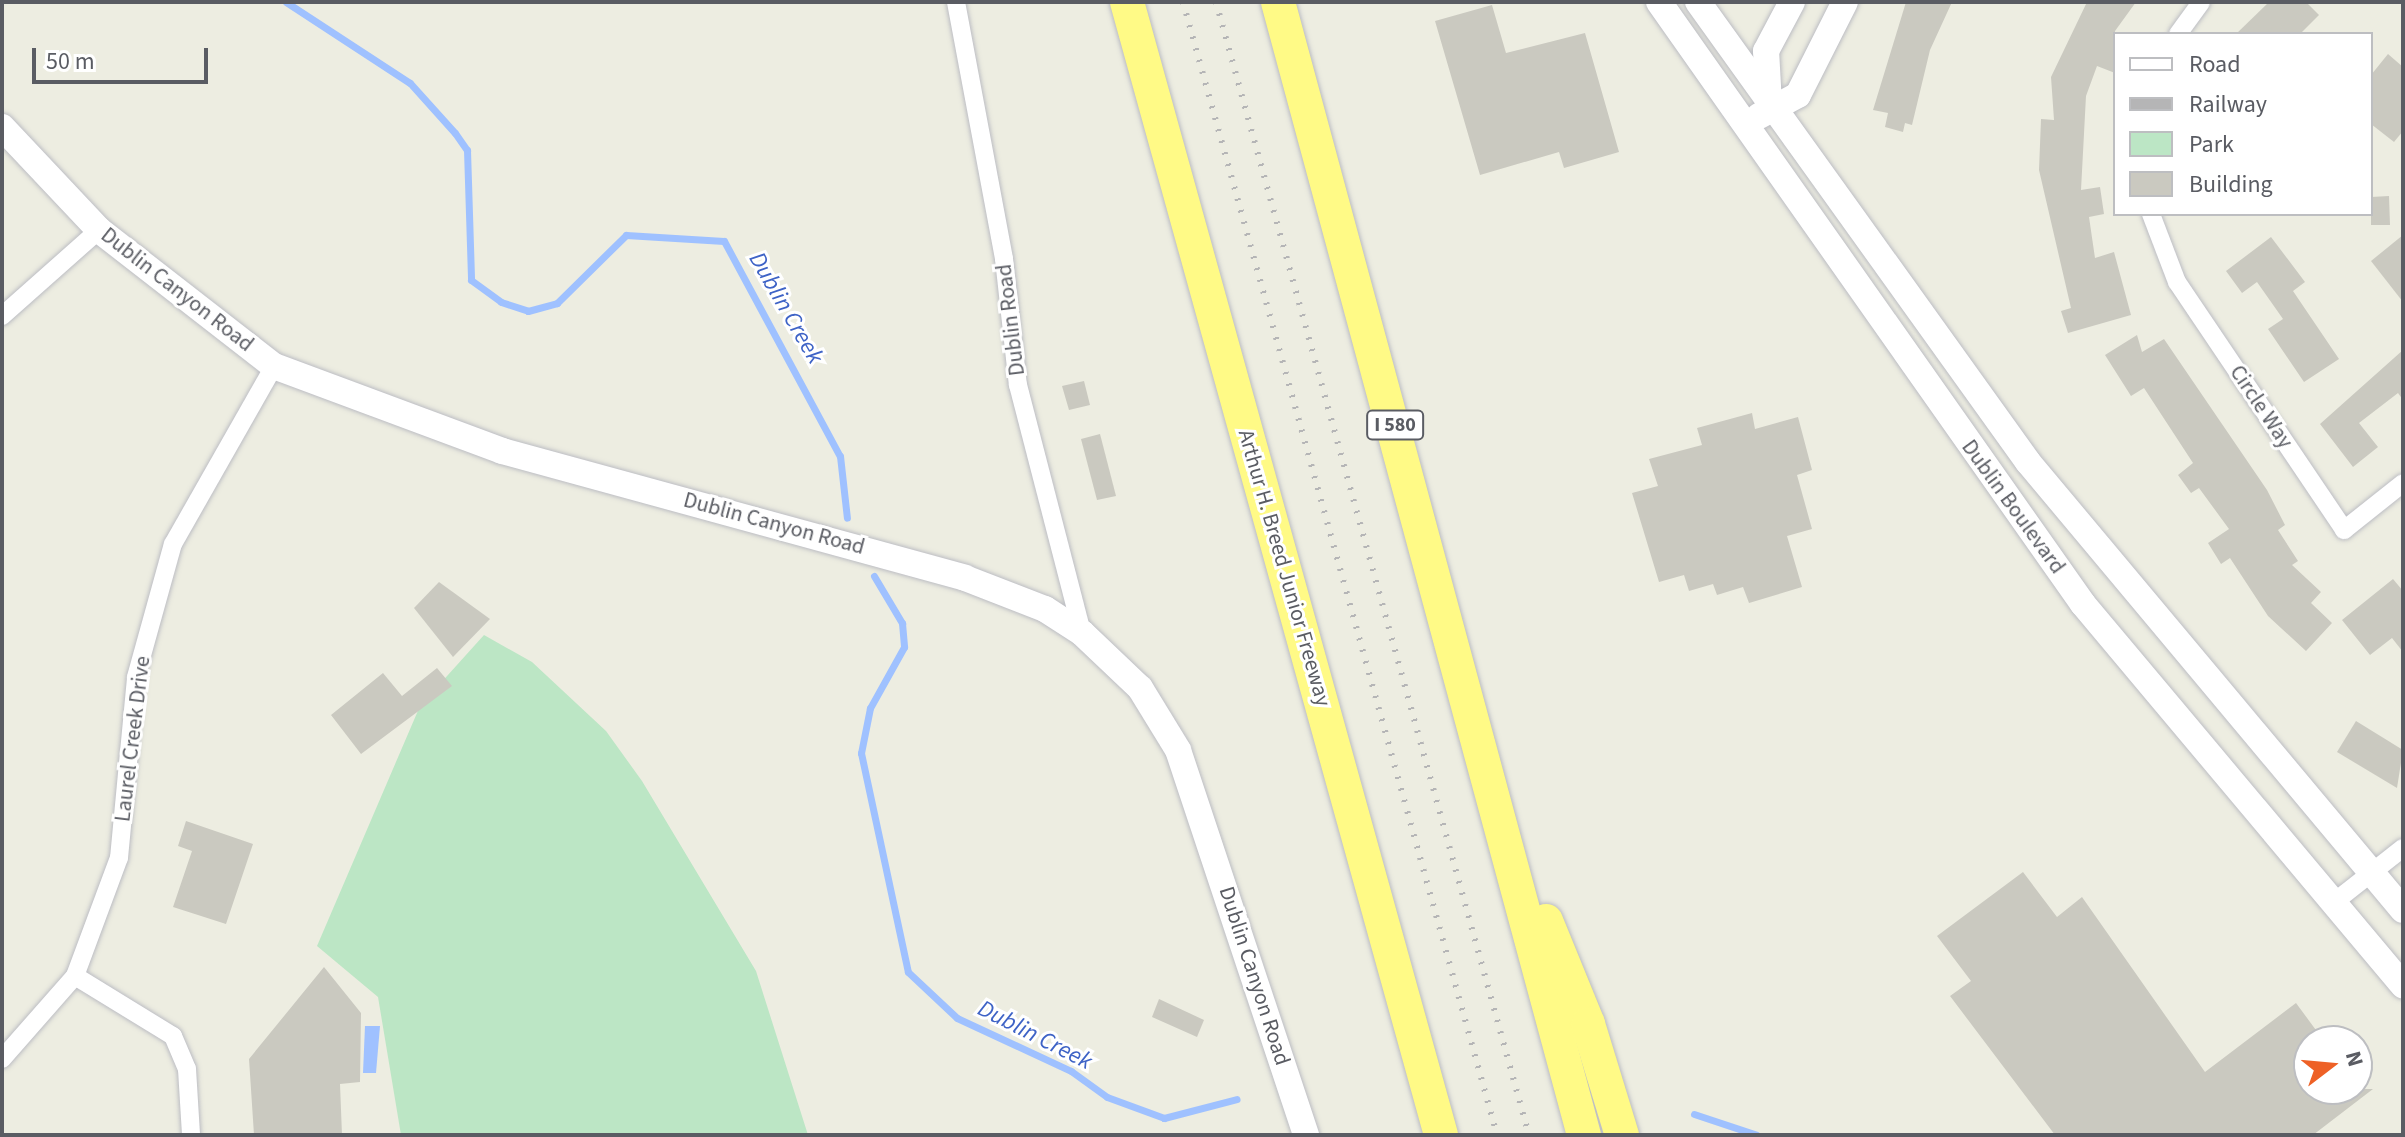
<!DOCTYPE html>
<html>
<head>
<meta charset="utf-8">
<style>
  body { margin:0 }
  #map { position:relative; width:2405px; height:1137px; overflow:hidden; background:#edede1; font-family:"Source Sans 3",sans-serif }
  div>[style] { position:absolute }
  .green>* { inset:0; background:#bce6c5 }
  .water>* { inset:0; background:#9fc1ff }
  .stream>* { height:7px; margin:-3.5px; padding:0 3.5px; transform-origin:3.5px; border-radius:3.5px; background:#9fc1ff }
  .building>* { inset:0; background:#cac9c0 }
  .roads { filter:drop-shadow(0 0 2px #bcbdc3) drop-shadow(0 0 2px #bcbdc3) }
  .street>* { height:18px; margin:-9px; padding:0 9px; transform-origin:9px; border-radius:9px; background:#fff }
  .secondary>* { height:26px; margin:-13px; padding:0 13px; transform-origin:13px; border-radius:13px; background:#fff }
  .highway>* { height:34px; margin:-17px; padding:0 17px; transform-origin:17px; border-radius:17px; background:#fffa86 }
  .rail>* { height:6px; margin-top:-3px; transform-origin:0; background:repeating-linear-gradient(90deg,#b5b5b6 0 2px,transparent 0 12px) }
  span { translate:-50% -50%; white-space:nowrap; text-align:center; line-height:1.15; -webkit-text-stroke:6px #fff; paint-order:stroke }
  .shield-label span { padding:2px 6px; background:#fff; border:2px solid; border-radius:6px; -webkit-text-stroke-width:0 }
  .shield-label { font-size:20px; color:#5a5c63; font-weight:700 }
  .street-label { font-size:22px; color:#5a5c63 }
  .water-label { font-size:24px; color:#3e63c6; font-style:italic }
  .frame { position:absolute; inset:0; border:4px solid #5a5c63; pointer-events:none }
  .legend { position:absolute; left:2113px; top:32px; width:260px; height:184px; box-sizing:border-box; background:#fff; border:2px solid #bdbec1; margin:0; padding:10px 14px; list-style:none; font-size:24px; color:#5a5c63 }
  .legend li { display:flex; align-items:center; gap:16px; height:40px }
  .legend b { width:40px; border:2px solid #bdbec1 }
  .north { position:absolute; left:2293px; top:1025px; width:80px; height:80px; box-sizing:border-box; background:#fff; border:2px solid #bdbec1; border-radius:50%; rotate:74deg; font-size:22px; font-weight:700; line-height:32px; text-align:center; color:#5a5c63 }
  .north::after { content:''; display:block; margin:auto; width:28px; height:36px; background:#ee6126; clip-path:polygon(50% 0,100% 100%,50% 72%,0 100%) }
  .scale { position:absolute; left:32px; top:48px; width:176px; height:36px; box-sizing:border-box; border:4px solid #5a5c63; border-top:0; padding-left:10px; font-size:24px; line-height:28px; white-space:nowrap; color:#5a5c63; -webkit-text-stroke:6px #fff; paint-order:stroke }
</style>
</head>
<body>
<div id="map">
  <div class="green">
    <div style="clip-path:polygon(484px 635px,532px 662px,606px 731px,642px 781px,756px 971px,808px 1135px,401px 1135px,378px 997px,317px 946px,420px 706px)"></div>
  </div>
  <div class="water">
    <div style="clip-path:polygon(365px 1026px,380px 1026px,376px 1073px,363px 1073px)"></div>
  </div>
  <div class="stream">
    <div style="left:286px;top:2px;width:148px;rotate:33.2deg"></div>
    <div style="left:410px;top:83px;width:67px;rotate:48deg"></div>
    <div style="left:455px;top:133px;width:21px;rotate:55deg"></div>
    <div style="left:467px;top:150px;width:130px;rotate:88.2deg"></div>
    <div style="left:471px;top:280px;width:37px;rotate:36deg"></div>
    <div style="left:501px;top:302px;width:28px;rotate:18deg"></div>
    <div style="left:528px;top:311px;width:30px;rotate:-15deg"></div>
    <div style="left:557px;top:303px;width:97px;rotate:-44.6deg"></div>
    <div style="left:626px;top:235px;width:98px;rotate:3.5deg"></div>
    <div style="left:724px;top:241px;width:244px;rotate:61.7deg"></div>
    <div style="left:840px;top:456px;width:62px;rotate:83.6deg"></div>
    <div style="left:874px;top:576px;width:55px;rotate:59.2deg"></div>
    <div style="left:902px;top:623px;width:24px;rotate:85deg"></div>
    <div style="left:904px;top:647px;width:70px;rotate:119.1deg"></div>
    <div style="left:870px;top:708px;width:46px;rotate:101.3deg"></div>
    <div style="left:861px;top:753px;width:224px;rotate:77.9deg"></div>
    <div style="left:908px;top:972px;width:67px;rotate:43.2deg"></div>
    <div style="left:957px;top:1018px;width:126px;rotate:24.9deg"></div>
    <div style="left:1071px;top:1071px;width:44px;rotate:35.8deg"></div>
    <div style="left:1107px;top:1097px;width:61px;rotate:20.2deg"></div>
    <div style="left:1164px;top:1118px;width:75px;rotate:-14.6deg"></div>
    <div style="left:1694px;top:1114px;width:66px;rotate:18.4deg"></div>
  </div>
  <div class="building">
    <div style="clip-path:polygon(1906px 2px,1952px 2px,1930px 50px,1912px 125px,1905px 123px,1903px 132px,1885px 127px,1888px 113px,1873px 110px)"></div>
    <div style="clip-path:polygon(2087px 2px,2136px 2px,2115px 31px,2115px 73px,2097px 66px,2086px 96px,2081px 190px,2100px 187px,2104px 214px,2089px 217px,2095px 258px,2114px 252px,2131px 315px,2068px 333px,2061px 311px,2071px 308px,2039px 170px,2041px 119px,2054px 120px,2051px 77px)"></div>
    <div style="clip-path:polygon(2269px 2px,2306px 2px,2319px 15px,2300px 34px,2236px 34px)"></div>
    <div style="clip-path:polygon(1492px 5px,1506px 53px,1585px 33px,1619px 152px,1564px 168px,1559px 152px,1480px 175px,1435px 21px)"></div>
    <div style="clip-path:polygon(2388px 54px,2403px 67px,2403px 131px,2394px 142px,2371px 124px,2371px 75px)"></div>
    <div style="clip-path:polygon(2389px 196px,2390px 225px,2371px 225px,2371px 197px)"></div>
    <div style="clip-path:polygon(2403px 235px,2403px 302px,2371px 261px)"></div>
    <div style="clip-path:polygon(2271px 237px,2305px 282px,2293px 291px,2339px 359px,2304px 382px,2268px 329px,2283px 319px,2257px 282px,2242px 293px,2226px 271px)"></div>
    <div style="clip-path:polygon(2137px 335px,2142px 352px,2164px 339px,2267px 490px,2285px 525px,2278px 530px,2298px 561px,2292px 565px,2321px 592px,2311px 603px,2332px 623px,2306px 651px,2268px 616px,2230px 558px,2221px 564px,2208px 543px,2229px 529px,2199px 488px,2191px 493px,2178px 475px,2193px 463px,2144px 388px,2131px 396px,2105px 355px)"></div>
    <div style="clip-path:polygon(2403px 350px,2403px 400px,2398px 393px,2359px 423px,2378px 447px,2353px 467px,2320px 424px)"></div>
    <div style="clip-path:polygon(1084px 381px,1090px 405px,1069px 410px,1062px 386px)"></div>
    <div style="clip-path:polygon(1752px 413px,1755px 429px,1798px 417px,1812px 470px,1797px 475px,1812px 529px,1787px 536px,1802px 587px,1749px 603px,1743px 587px,1717px 595px,1713px 584px,1689px 591px,1684px 575px,1659px 582px,1632px 493px,1658px 486px,1649px 459px,1702px 445px,1697px 428px)"></div>
    <div style="clip-path:polygon(1100px 434px,1116px 496px,1097px 500px,1081px 439px)"></div>
    <div style="clip-path:polygon(2393px 579px,2403px 591px,2403px 652px,2392px 638px,2370px 655px,2342px 620px)"></div>
    <div style="clip-path:polygon(439px 582px,490px 619px,453px 657px,414px 608px)"></div>
    <div style="clip-path:polygon(437px 668px,452px 686px,361px 754px,331px 715px,383px 673px,402px 696px)"></div>
    <div style="clip-path:polygon(2356px 721px,2403px 750px,2397px 788px,2337px 752px)"></div>
    <div style="clip-path:polygon(186px 821px,253px 844px,226px 924px,173px 907px,192px 851px,178px 846px)"></div>
    <div style="clip-path:polygon(2023px 872px,2057px 917px,2082px 897px,2205px 1072px,2296px 1003px,2324px 1041px,2309px 1041px,2309px 1089px,2373px 1089px,2313px 1135px,2055px 1135px,1950px 996px,1971px 981px,1937px 936px)"></div>
    <div style="clip-path:polygon(324px 967px,361px 1013px,360px 1082px,340px 1084px,342px 1135px,254px 1135px,249px 1059px)"></div>
    <div style="clip-path:polygon(1159px 999px,1204px 1020px,1197px 1037px,1152px 1017px)"></div>
  </div>
  <div class="roads">
    <div class="street">
      <div style="left:956px;top:2px;width:261px;rotate:79.4deg"></div>
      <div style="left:1004px;top:259px;width:127px;rotate:83.7deg"></div>
      <div style="left:1018px;top:385px;width:256px;rotate:75.5deg"></div>
      <div style="left:2178px;top:34px;width:39px;rotate:-54deg"></div>
      <div style="left:2151px;top:214px;width:73px;rotate:69.1deg"></div>
      <div style="left:2177px;top:282px;width:299px;rotate:56deg"></div>
      <div style="left:2344px;top:530px;width:75px;rotate:-38.5deg"></div>
      <div style="left:2px;top:316px;width:130px;rotate:-41.6deg"></div>
      <div style="left:2333px;top:903px;width:89px;rotate:-38.2deg"></div>
      <div style="left:75px;top:976px;width:115px;rotate:31.5deg"></div>
      <div style="left:173px;top:1036px;width:36px;rotate:67deg"></div>
      <div style="left:187px;top:1069px;width:66px;rotate:86.5deg"></div>
      <div style="left:2px;top:1059px;width:111px;rotate:-48.7deg"></div>
      <div style="left:75px;top:976px;width:126px;rotate:-69.6deg"></div>
      <div style="left:119px;top:858px;width:182px;rotate:-84.6deg"></div>
      <div style="left:136px;top:677px;width:138px;rotate:-74.5deg"></div>
      <div style="left:173px;top:544px;width:205px;rotate:-60.4deg"></div>
    </div>
    <div class="secondary">
      <div style="left:1659px;top:2px;width:736px;rotate:54.84deg"></div>
      <div style="left:2083px;top:604px;width:498px;rotate:50deg"></div>
      <div style="left:1698px;top:2px;width:566px;rotate:54.34deg"></div>
      <div style="left:2028px;top:462px;width:584px;rotate:50.07deg"></div>
      <div style="left:1769px;top:104px;width:53px;rotate:-93.2deg"></div>
      <div style="left:1766px;top:51px;width:55px;rotate:-62deg"></div>
      <div style="left:1759px;top:116px;width:44px;rotate:-28.3deg"></div>
      <div style="left:1798px;top:95px;width:104px;rotate:-63.2deg"></div>
      <div style="left:2px;top:127px;width:141px;rotate:46.7deg"></div>
      <div style="left:99px;top:230px;width:222px;rotate:37.9deg"></div>
      <div style="left:274px;top:366px;width:243px;rotate:20.4deg"></div>
      <div style="left:502px;top:451px;width:480px;rotate:15.3deg"></div>
      <div style="left:965px;top:578px;width:86px;rotate:21.2deg"></div>
      <div style="left:1045px;top:609px;width:44px;rotate:33deg"></div>
      <div style="left:1082px;top:633px;width:80px;rotate:43.5deg"></div>
      <div style="left:1140px;top:688px;width:73px;rotate:58.5deg"></div>
      <div style="left:1178px;top:750px;width:406px;rotate:71.6deg"></div>
    </div>
    <div class="highway">
      <div style="left:1127px;top:2px;width:1176px;rotate:74.51deg"></div>
      <div style="left:1278px;top:2px;width:1174px;rotate:74.89deg"></div>
      <div style="left:1546px;top:921px;width:111px;rotate:67.8deg"></div>
      <div style="left:1588px;top:1024px;width:116px;rotate:73deg"></div>
    </div>
  </div>
  <div class="rail">
    <div style="left:1183px;top:2px;width:1176px;rotate:74.51deg"></div>
    <div style="left:1216px;top:2px;width:1175px;rotate:74.56deg"></div>
  </div>
  <div class="shield-label">
    <span style="left:1395px;top:425px">I 580</span>
  </div>
  <div class="street-label">
    <span style="left:177px;top:290px;rotate:38deg">Dublin Canyon Road</span>
    <span style="left:1011px;top:320px;rotate:-97deg">Dublin Road</span>
    <span style="left:2261px;top:407px;rotate:56deg">Circle Way</span>
    <span style="left:2013px;top:507px;rotate:54deg">Dublin Boulevard</span>
    <span style="left:774px;top:524px;rotate:15deg">Dublin Canyon Road</span>
    <span style="left:1284px;top:568px;rotate:74deg">Arthur H. Breed Junior Freeway</span>
    <span style="left:133px;top:739px;rotate:-83deg">Laurel Creek Drive</span>
    <span style="left:1254px;top:976px;rotate:72deg">Dublin Canyon Road</span>
  </div>
  <div class="water-label">
    <span style="left:786px;top:308px;rotate:60deg">Dublin Creek</span>
    <span style="left:1035px;top:1035px;rotate:27deg">Dublin Creek</span>
  </div>
  <div class="frame"></div>
  <ul class="legend">
  <li><b style="height:10px;background:#fff"></b>Road</li>
  <li><b style="height:10px;background:#b5b5b6"></b>Railway</li>
  <li><b style="height:22px;background:#bce6c5"></b>Park</li>
  <li><b style="height:22px;background:#cac9c0"></b>Building</li>
  </ul>
  <div class="north">N</div>
  <div class="scale">50 m</div>
</div>
</body>
</html>
